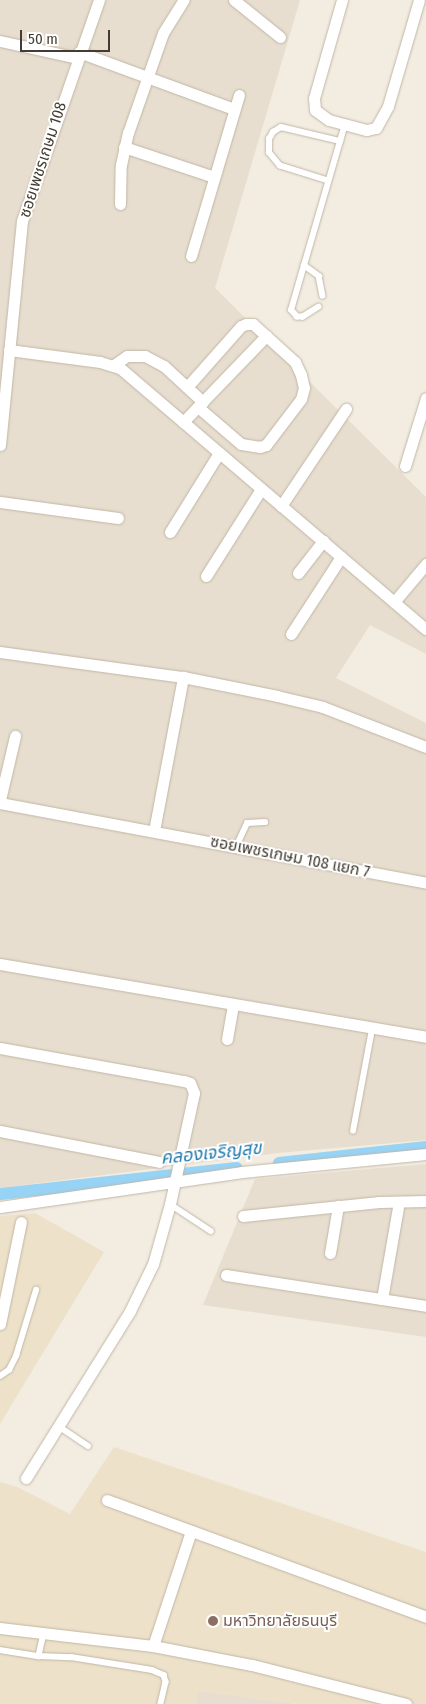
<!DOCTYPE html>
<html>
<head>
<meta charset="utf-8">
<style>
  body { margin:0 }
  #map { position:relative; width:426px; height:1704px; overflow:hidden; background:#f2ece1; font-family:"Fira Sans Condensed","Noto Sans Thai",sans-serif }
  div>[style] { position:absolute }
  .residential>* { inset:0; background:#e7decf }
  .education>* { inset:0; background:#ede1c9 }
  .canal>* { height:12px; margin:-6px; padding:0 6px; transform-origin:6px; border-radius:6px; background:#97d3f5 }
  .roads { filter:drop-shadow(0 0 1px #c1b6a6) drop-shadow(0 0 1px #c1b6a6) }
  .lane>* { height:5.5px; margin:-2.75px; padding:0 2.75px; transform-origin:2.75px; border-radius:2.75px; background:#fff }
  .street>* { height:11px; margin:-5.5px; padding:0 5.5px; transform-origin:5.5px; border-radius:5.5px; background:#fff }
  .dots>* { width:14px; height:14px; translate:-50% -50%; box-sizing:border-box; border:2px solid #fff; border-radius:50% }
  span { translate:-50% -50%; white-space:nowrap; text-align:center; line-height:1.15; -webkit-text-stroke:4px #fff; paint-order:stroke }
  .street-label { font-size:16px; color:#443c32 }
  .education-label { font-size:16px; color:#785e54 }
  .left { translate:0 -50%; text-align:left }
  .water-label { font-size:18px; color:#237aae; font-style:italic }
  .scale { position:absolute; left:20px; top:30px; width:90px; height:22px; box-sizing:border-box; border:2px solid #443c32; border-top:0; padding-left:6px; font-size:15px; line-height:18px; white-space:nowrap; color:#443c32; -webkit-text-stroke:4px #fff; paint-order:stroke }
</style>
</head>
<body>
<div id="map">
  <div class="residential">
    <div style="clip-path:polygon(0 0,300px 0,215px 288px,426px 497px,426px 654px,370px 625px,336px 678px,426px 723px,426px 1140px,278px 1153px,0 1188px)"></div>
    <div style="clip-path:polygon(426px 1164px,426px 1337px,203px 1305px,255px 1179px)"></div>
    <div style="clip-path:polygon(198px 1691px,298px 1704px,195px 1704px)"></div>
  </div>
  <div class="education">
    <div style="clip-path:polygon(35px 1213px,104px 1252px,0 1424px,0 1216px)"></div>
    <div style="clip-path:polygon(114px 1447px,426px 1552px,426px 1704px,298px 1704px,198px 1691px,196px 1704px,0 1704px,0 1482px,17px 1487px,70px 1514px)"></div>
  </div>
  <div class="canal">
    <div style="left:279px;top:1163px;width:148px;rotate:-6.2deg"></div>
    <div style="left:0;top:1194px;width:238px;rotate:-6.3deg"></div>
  </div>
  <div class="roads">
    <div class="lane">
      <div style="left:328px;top:181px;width:50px;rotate:-162.6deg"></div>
      <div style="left:280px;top:166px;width:17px;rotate:-130deg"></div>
      <div style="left:269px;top:153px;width:14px;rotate:-90deg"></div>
      <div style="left:269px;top:139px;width:8px;rotate:-60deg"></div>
      <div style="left:273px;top:132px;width:9px;rotate:-32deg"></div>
      <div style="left:281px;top:127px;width:61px;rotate:13.3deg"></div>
      <div style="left:304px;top:265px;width:19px;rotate:36deg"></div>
      <div style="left:319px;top:276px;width:20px;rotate:79deg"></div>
      <div style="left:319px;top:307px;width:19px;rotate:148deg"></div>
      <div style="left:303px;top:317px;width:6px;rotate:180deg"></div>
      <div style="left:297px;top:317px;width:9px;rotate:-131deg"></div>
      <div style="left:291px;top:310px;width:194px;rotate:-73.8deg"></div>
      <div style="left:236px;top:847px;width:26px;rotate:-65deg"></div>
      <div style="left:247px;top:823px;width:18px;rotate:-3deg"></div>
      <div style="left:353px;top:1131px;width:104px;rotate:-79.4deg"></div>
      <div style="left:170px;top:1204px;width:49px;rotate:33.4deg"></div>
      <div style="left:0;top:1376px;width:11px;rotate:-34deg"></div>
      <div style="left:9px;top:1370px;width:16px;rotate:-63deg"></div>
      <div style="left:16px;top:1356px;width:69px;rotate:-73.1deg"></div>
      <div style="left:60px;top:1427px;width:34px;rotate:34deg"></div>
      <div style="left:44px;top:1634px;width:23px;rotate:103deg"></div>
      <div style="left:39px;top:1656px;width:32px;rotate:2deg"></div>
      <div style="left:71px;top:1657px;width:82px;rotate:9.1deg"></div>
      <div style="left:152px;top:1670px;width:13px;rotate:23deg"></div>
      <div style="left:164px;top:1675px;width:7px;rotate:74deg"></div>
      <div style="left:166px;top:1682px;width:23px;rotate:103deg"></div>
      <div style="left:0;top:1650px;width:39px;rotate:9deg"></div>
    </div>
    <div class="street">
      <div style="left:234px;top:0;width:59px;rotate:38.8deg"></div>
      <div style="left:342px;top:0;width:102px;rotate:105.9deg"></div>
      <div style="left:314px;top:98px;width:12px;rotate:85deg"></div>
      <div style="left:315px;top:110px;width:17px;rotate:36deg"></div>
      <div style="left:329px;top:120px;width:39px;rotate:15deg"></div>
      <div style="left:367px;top:130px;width:9px;rotate:-13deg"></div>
      <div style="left:376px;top:128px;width:25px;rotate:-61deg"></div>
      <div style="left:388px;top:106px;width:110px;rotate:-73.7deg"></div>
      <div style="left:0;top:41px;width:79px;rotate:12.4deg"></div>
      <div style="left:79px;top:52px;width:165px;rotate:20.2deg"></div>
      <div style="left:124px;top:147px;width:95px;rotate:18.4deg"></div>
      <div style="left:120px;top:204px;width:39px;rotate:-89deg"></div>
      <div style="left:121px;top:165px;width:33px;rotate:-78deg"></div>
      <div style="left:128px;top:133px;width:106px;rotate:-70.7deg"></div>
      <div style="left:163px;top:33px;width:39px;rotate:-58deg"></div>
      <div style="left:191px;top:256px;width:168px;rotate:-73.4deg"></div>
      <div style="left:9px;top:350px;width:92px;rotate:7.5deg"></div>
      <div style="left:100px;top:362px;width:21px;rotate:17deg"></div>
      <div style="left:120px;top:368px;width:402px;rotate:40.5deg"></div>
      <div style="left:114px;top:365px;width:16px;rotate:-35deg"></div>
      <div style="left:127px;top:356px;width:18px"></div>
      <div style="left:145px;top:356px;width:21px;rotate:28deg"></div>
      <div style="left:164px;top:366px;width:53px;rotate:42.7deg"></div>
      <div style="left:187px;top:387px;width:81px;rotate:-48.5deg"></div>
      <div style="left:241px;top:326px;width:5px;rotate:-22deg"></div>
      <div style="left:246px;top:324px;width:7px"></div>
      <div style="left:253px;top:324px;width:57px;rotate:42.1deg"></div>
      <div style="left:295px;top:362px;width:14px;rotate:65deg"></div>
      <div style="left:301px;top:375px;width:13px;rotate:77deg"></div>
      <div style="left:304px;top:388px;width:11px;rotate:105deg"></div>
      <div style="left:301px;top:399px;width:58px;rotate:127.3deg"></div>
      <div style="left:266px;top:445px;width:6px;rotate:162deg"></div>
      <div style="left:260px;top:447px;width:19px;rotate:-171deg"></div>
      <div style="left:241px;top:444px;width:57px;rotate:-139.3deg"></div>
      <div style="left:183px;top:422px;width:120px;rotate:-46deg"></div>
      <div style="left:0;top:445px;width:225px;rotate:-84.4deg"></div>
      <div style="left:22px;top:221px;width:234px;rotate:-70.8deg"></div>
      <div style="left:405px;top:466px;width:71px;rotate:-72.8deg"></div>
      <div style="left:0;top:502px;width:119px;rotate:7.7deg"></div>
      <div style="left:281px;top:506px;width:117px;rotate:-56.2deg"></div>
      <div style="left:170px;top:532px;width:93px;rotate:-58.2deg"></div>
      <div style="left:298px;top:573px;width:41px;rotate:-52deg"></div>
      <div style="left:206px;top:576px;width:103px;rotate:-57.7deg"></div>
      <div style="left:394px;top:602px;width:50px;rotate:-49.9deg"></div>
      <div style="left:291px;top:634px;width:92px;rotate:-57deg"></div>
      <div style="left:0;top:652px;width:185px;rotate:7.8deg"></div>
      <div style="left:183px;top:677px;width:96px;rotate:11.4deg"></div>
      <div style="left:277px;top:696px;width:47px;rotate:13.4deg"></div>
      <div style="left:323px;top:707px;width:110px;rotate:21.2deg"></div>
      <div style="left:0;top:800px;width:66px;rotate:-76.8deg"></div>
      <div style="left:0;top:803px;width:433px;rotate:10.6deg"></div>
      <div style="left:154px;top:831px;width:157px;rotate:-79.3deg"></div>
      <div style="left:0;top:964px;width:432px;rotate:9.7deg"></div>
      <div style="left:227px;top:1039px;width:35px;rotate:-80deg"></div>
      <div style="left:0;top:1048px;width:187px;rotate:10.2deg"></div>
      <div style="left:184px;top:1081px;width:6px;rotate:18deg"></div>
      <div style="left:190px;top:1083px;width:11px;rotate:68deg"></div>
      <div style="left:194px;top:1093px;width:114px;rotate:102.2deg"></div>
      <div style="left:170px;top:1204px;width:62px;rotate:105.8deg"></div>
      <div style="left:153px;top:1264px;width:52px;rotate:116.1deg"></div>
      <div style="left:130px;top:1311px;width:197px;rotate:121.9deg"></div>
      <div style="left:0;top:1131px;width:162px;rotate:11deg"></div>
      <div style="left:0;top:1207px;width:245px;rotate:-8.2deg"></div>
      <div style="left:242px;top:1172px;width:185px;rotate:-5.6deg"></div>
      <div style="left:243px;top:1216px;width:137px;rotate:-5.9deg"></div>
      <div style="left:379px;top:1202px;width:47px;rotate:-1.2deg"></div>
      <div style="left:330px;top:1253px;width:48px;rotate:-80.3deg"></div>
      <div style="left:226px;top:1275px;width:202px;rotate:8.8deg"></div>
      <div style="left:382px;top:1299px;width:98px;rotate:-80.1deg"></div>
      <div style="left:0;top:1324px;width:104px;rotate:-78.4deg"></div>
      <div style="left:107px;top:1500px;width:340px;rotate:20.1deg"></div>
      <div style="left:0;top:1628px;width:154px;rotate:6.7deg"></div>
      <div style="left:153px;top:1646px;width:101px;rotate:10.9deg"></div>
      <div style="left:252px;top:1665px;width:159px;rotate:14.2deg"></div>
      <div style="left:153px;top:1646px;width:121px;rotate:-71.7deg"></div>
    </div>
  </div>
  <div class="dots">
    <div style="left:213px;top:1621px;background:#8d6e63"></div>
  </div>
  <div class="street-label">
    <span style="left:43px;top:160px;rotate:-72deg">ซอยเพชรเกษม 108</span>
    <span style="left:290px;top:857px;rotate:11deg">ซอยเพชรเกษม 108 แยก 7</span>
  </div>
  <div class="education-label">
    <span class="left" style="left:223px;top:1621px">มหาวิทยาลัยธนบุรี</span>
  </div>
  <div class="water-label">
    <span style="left:211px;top:1153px;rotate:-6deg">คลองเจริญสุข</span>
  </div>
  <div class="scale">50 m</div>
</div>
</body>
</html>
